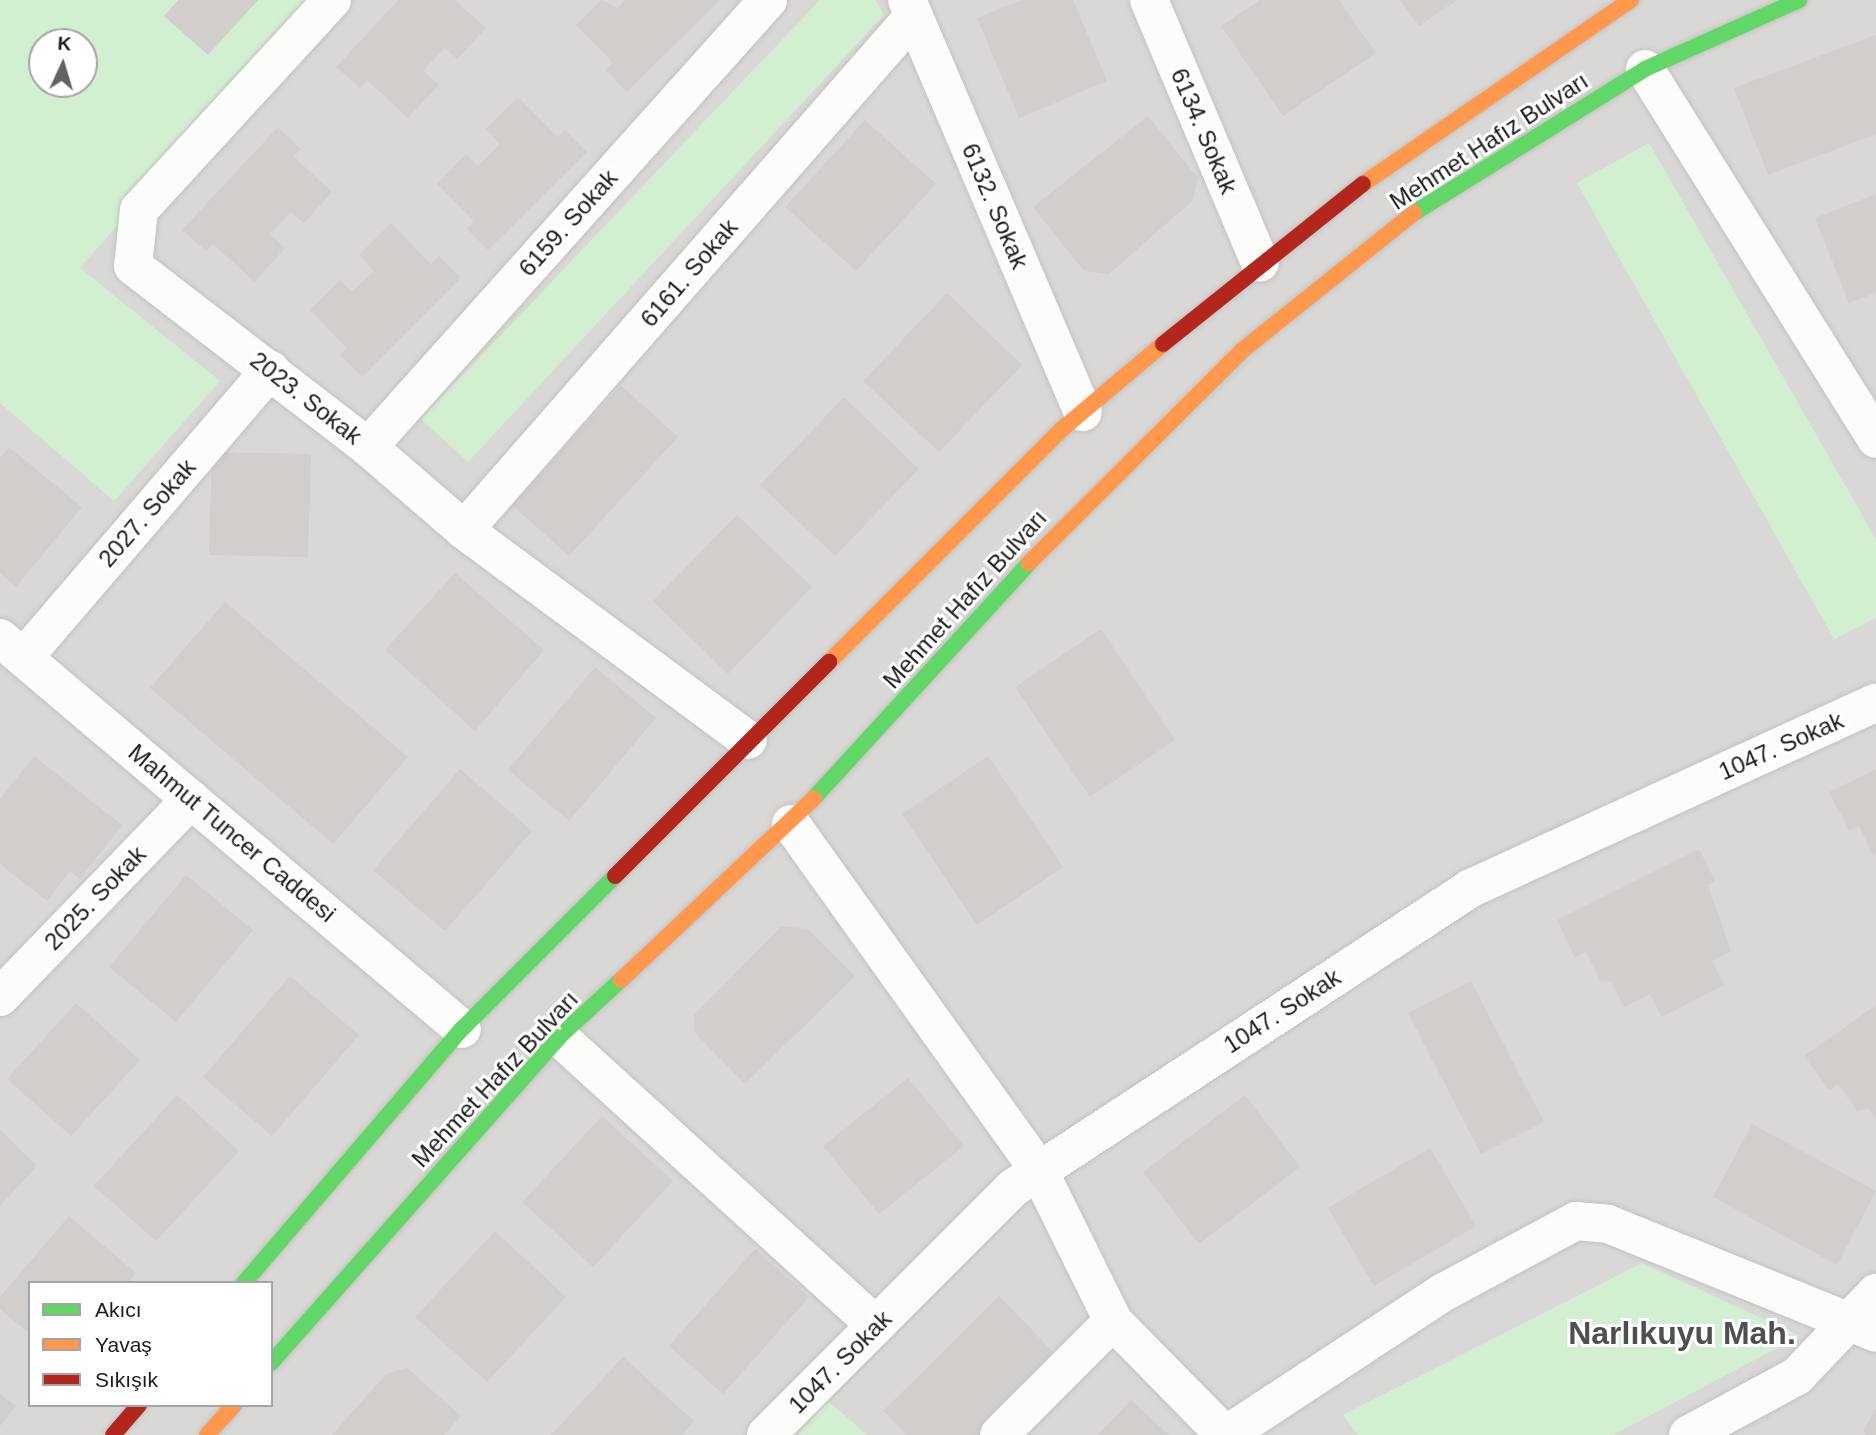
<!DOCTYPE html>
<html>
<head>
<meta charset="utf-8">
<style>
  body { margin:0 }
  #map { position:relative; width:1876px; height:1435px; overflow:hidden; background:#eae8e5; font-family:Arial,sans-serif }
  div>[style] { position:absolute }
  .residential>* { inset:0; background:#d9d8d6 }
  .park>* { inset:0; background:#d2f0d1 }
  .building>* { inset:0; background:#d1cecc }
  .roads { filter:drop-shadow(0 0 2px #c3c2c1) drop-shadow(0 0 2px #c3c2c1) }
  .street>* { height:38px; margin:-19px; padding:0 19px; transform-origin:19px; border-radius:19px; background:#fcfcfb }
  .fast>* { height:16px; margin:-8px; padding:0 8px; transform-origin:8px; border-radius:8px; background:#63d668 }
  .slow>* { height:16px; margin:-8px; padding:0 8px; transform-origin:8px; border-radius:8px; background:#ff974d }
  .jam>* { height:16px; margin:-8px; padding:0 8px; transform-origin:8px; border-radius:8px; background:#b3261e }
  span { translate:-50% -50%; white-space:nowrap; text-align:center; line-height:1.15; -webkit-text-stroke:6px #fff; paint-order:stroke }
  .street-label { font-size:24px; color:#1c1c1c }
  .district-label { font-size:32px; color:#4f4f4f; font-weight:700 }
  .legend { position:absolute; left:28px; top:1281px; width:245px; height:126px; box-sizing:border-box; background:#fff; border:2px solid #a4a4a4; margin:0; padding:9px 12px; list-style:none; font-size:21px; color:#1c1c1c }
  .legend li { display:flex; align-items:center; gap:14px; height:35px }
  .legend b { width:35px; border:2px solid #a4a4a4 }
  .north { position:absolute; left:28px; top:28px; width:70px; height:70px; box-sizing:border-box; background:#fff; border:2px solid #a4a4a4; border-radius:50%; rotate:4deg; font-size:19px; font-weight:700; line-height:28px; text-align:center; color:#1c1c1c }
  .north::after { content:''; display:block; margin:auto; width:24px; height:32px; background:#646362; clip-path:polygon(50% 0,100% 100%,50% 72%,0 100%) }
</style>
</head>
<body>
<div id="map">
  <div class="residential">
    <div style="clip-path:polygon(evenodd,0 0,1876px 0,1876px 1435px,0 1435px,0 0,42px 42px,84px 42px,84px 84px,42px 84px,42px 42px,0 0,30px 1283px,271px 1283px,271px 1405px,30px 1405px,30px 1283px)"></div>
  </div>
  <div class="park">
    <div style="clip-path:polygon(evenodd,0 0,314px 0,80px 268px,220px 381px,114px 501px,0 403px,0 0,42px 42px,84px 42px,84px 84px,42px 84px,42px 42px)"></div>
    <div style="clip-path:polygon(820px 0,876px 0,884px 15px,468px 462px,421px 419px)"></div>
    <div style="clip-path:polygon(1649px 143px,1876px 539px,1876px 618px,1834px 639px,1577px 183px)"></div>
    <div style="clip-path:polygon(1642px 1263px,1800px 1336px,1613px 1435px,1358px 1435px,1343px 1415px)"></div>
    <div style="clip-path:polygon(828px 1401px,867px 1435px,798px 1435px)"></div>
  </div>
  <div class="building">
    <div style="clip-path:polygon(178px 0,258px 0,208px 55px,164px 16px)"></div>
    <div style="clip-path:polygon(398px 0,455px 0,486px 28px,457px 59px,445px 48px,423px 71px,439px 85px,408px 118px,367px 80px,360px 88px,336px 67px)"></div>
    <div style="clip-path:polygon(601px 0,618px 8px,625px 0,720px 0,627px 92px,606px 70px,613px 63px,576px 25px)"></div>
    <div style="clip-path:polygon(1021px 0,1073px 0,1107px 81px,1019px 118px,977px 18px)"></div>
    <div style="clip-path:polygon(1260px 0,1339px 0,1376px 53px,1283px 116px,1221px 26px)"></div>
    <div style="clip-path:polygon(1400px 0,1457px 0,1419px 26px)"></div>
    <div style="clip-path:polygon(1876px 35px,1876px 134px,1768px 175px,1734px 88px)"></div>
    <div style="clip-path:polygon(518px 97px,558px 137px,565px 130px,587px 152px,488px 250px,467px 229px,474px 221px,437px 184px,466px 154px,478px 166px,500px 144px,486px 129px)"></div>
    <div style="clip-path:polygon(1148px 116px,1198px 178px,1192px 201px,1109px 274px,1084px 271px,1033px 207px)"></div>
    <div style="clip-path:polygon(865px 120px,936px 184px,856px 271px,785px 207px)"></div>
    <div style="clip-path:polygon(278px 127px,301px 149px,293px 156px,332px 192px,304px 223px,291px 212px,270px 234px,285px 248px,255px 282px,213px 244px,206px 251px,182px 230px)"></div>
    <div style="clip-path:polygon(1876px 194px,1876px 293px,1849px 303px,1815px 218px)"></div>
    <div style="clip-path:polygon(391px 223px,431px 264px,439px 256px,461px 278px,362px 377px,340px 355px,347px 348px,310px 310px,340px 280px,352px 292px,374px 271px,359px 255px)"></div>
    <div style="clip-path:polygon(947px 293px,1022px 365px,939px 452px,863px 381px)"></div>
    <div style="clip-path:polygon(621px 385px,678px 437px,569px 556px,512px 505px)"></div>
    <div style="clip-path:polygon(844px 397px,919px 469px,835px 556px,760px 485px)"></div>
    <div style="clip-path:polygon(9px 447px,82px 507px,16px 587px,0 573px,0 458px)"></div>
    <div style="clip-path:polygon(212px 452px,311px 454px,308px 557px,209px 555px)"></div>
    <div style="clip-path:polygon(737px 515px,812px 587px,728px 674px,653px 601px)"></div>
    <div style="clip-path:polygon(455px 573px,544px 650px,475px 731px,385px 650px)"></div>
    <div style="clip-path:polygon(225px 602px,408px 757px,333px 844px,150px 688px)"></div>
    <div style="clip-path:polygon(1101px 629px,1175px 740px,1090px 797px,1015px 687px)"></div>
    <div style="clip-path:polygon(595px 667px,656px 718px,569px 821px,508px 770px)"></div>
    <div style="clip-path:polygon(34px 756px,122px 825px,80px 879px,70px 871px,47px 901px,0 864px,0 799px)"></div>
    <div style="clip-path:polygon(988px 756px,1063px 867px,977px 925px,902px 814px)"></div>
    <div style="clip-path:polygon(460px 769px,532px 831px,445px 931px,373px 870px)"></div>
    <div style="clip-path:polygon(1876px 769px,1876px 854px,1873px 855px,1859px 826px,1849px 830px,1829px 792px)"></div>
    <div style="clip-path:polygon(1699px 849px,1715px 881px,1708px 885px,1731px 951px,1712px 961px,1724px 985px,1662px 1017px,1650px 994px,1624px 1007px,1611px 981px,1601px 982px,1586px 952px,1575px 958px,1557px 920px)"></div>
    <div style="clip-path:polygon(186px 875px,253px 930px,176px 1022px,109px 967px)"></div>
    <div style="clip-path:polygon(782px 926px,808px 929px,855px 976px,745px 1084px,695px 1033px,694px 1015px)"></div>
    <div style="clip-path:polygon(290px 976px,359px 1035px,272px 1136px,203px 1077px)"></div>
    <div style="clip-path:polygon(1471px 981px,1544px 1122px,1481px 1154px,1408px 1013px)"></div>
    <div style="clip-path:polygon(76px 1003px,140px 1060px,71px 1136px,7px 1079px)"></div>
    <div style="clip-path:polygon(1876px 1005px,1876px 1120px,1868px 1108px,1857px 1111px,1838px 1084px,1829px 1090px,1804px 1056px)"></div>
    <div style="clip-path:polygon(908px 1078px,964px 1146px,879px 1214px,823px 1146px)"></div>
    <div style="clip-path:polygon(177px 1095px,239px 1151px,156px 1241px,94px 1186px)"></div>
    <div style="clip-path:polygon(1245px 1095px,1300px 1167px,1199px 1244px,1143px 1172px)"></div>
    <div style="clip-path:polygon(602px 1116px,673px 1181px,593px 1267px,522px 1202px)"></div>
    <div style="clip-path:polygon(1752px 1124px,1876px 1191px,1837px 1265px,1713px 1197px)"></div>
    <div style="clip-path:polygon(0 1130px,37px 1166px,0 1206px)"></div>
    <div style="clip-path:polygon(1430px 1148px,1476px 1226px,1374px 1286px,1328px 1208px)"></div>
    <div style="clip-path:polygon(69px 1216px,136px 1273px,128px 1283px,30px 1283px,30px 1334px,0 1309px,0 1297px)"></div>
    <div style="clip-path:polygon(495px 1231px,566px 1297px,487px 1382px,415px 1317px)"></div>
    <div style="clip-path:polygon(755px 1249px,809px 1297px,723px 1394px,669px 1346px)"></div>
    <div style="clip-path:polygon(999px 1296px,1061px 1360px,985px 1435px,907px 1435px,883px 1411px)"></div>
    <div style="clip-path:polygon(623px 1357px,694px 1421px,682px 1435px,551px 1435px)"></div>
    <div style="clip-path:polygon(407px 1368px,461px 1416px,444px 1435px,332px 1435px,386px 1374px)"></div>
    <div style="clip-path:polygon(0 1394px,16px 1406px,0 1426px)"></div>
    <div style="clip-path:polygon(1131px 1400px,1169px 1435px,1098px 1435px)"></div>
    <div style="clip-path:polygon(1876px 1408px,1876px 1435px,1865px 1435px,1863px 1432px)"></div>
  </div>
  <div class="roads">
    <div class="street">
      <div style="left:332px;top:0;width:285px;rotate:132.6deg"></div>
      <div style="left:139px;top:210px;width:56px;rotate:96.1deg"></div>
      <div style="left:133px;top:266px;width:297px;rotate:37.6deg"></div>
      <div style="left:368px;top:447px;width:127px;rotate:40.8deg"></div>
      <div style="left:464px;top:530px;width:353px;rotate:36.5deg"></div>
      <div style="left:907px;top:0;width:448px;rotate:66.9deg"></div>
      <div style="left:1149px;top:0;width:285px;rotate:67.1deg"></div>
      <div style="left:1645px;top:69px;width:436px;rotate:58deg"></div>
      <div style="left:368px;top:447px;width:600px;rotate:-48.18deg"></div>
      <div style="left:464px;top:530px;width:683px;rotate:-48.8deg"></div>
      <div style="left:0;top:638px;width:605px;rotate:40.24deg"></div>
      <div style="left:25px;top:656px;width:377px;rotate:-49.4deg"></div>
      <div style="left:791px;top:824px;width:427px;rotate:54.4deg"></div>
      <div style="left:1039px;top:1171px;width:167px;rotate:63.7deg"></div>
      <div style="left:1113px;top:1321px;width:160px;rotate:45.5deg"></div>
      <div style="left:0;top:997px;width:275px;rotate:-46deg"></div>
      <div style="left:559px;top:1037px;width:428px;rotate:42.3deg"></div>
      <div style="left:766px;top:1435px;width:349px;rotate:-45deg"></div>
      <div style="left:1013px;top:1188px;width:31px;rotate:-33deg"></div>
      <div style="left:1039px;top:1171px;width:516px;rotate:-33.23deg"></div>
      <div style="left:1471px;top:888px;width:445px;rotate:-24.6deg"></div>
      <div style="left:999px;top:1435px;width:161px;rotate:-45deg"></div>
      <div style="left:1226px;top:1435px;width:261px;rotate:-33.3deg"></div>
      <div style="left:1444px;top:1292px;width:150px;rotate:-28.3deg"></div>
      <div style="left:1576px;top:1221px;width:32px;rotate:5deg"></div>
      <div style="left:1608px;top:1224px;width:289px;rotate:22.1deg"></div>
      <div style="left:1688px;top:1435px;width:124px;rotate:-28.4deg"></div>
      <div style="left:1797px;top:1376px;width:115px;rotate:-46.4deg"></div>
    </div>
    <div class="fast">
      <div style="left:1414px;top:213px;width:272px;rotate:-31.9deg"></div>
      <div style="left:1645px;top:69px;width:169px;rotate:-24.1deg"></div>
      <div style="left:814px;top:798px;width:319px;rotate:-47.5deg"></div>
      <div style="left:244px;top:1283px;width:335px;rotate:-49.4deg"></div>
      <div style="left:462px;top:1029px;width:216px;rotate:-45deg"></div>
      <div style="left:271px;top:1363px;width:435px;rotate:-48.5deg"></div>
      <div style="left:559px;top:1037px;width:84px;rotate:-42.6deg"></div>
    </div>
    <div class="slow">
      <div style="left:1363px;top:184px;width:325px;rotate:-34.5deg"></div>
      <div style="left:1029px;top:563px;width:303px;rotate:-44.9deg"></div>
      <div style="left:1244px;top:349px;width:218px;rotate:-38.7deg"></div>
      <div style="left:829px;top:662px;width:328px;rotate:-45deg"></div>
      <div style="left:1061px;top:430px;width:133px;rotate:-40.1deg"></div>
      <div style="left:621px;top:980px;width:265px;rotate:-43.3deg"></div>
      <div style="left:207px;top:1435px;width:40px;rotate:-48deg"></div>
    </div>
    <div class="jam">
      <div style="left:1163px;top:344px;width:256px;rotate:-38.7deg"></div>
      <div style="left:615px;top:876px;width:303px;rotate:-45deg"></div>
      <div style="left:113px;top:1435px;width:40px;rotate:-49deg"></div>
    </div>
  </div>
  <div class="street-label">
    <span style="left:1204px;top:131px;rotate:67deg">6134. Sokak</span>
    <span style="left:1489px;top:141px;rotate:-33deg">Mehmet Hafız Bulvarı</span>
    <span style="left:995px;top:206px;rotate:67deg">6132. Sokak</span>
    <span style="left:568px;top:223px;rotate:-48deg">6159. Sokak</span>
    <span style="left:689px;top:273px;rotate:-49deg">6161. Sokak</span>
    <span style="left:306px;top:398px;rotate:38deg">2023. Sokak</span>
    <span style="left:147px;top:513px;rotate:-49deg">2027. Sokak</span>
    <span style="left:965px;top:599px;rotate:-48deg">Mehmet Hafız Bulvarı</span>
    <span style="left:1781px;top:746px;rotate:-24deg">1047. Sokak</span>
    <span style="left:232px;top:833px;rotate:40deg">Mahmut Tuncer Caddesi</span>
    <span style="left:95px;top:898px;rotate:-46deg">2025. Sokak</span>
    <span style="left:1282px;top:1011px;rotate:-33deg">1047. Sokak</span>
    <span style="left:495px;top:1079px;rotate:-47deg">Mehmet Hafız Bulvarı</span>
    <span style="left:840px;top:1362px;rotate:-45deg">1047. Sokak</span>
  </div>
  <div class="district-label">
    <span style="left:1682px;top:1333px">Narlıkuyu Mah.</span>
  </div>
  <ul class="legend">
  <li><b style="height:9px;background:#63d668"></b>Akıcı</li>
  <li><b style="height:9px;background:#ff974d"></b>Yavaş</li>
  <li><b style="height:9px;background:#b3261e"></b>Sıkışık</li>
  </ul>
  <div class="north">K</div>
</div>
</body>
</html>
